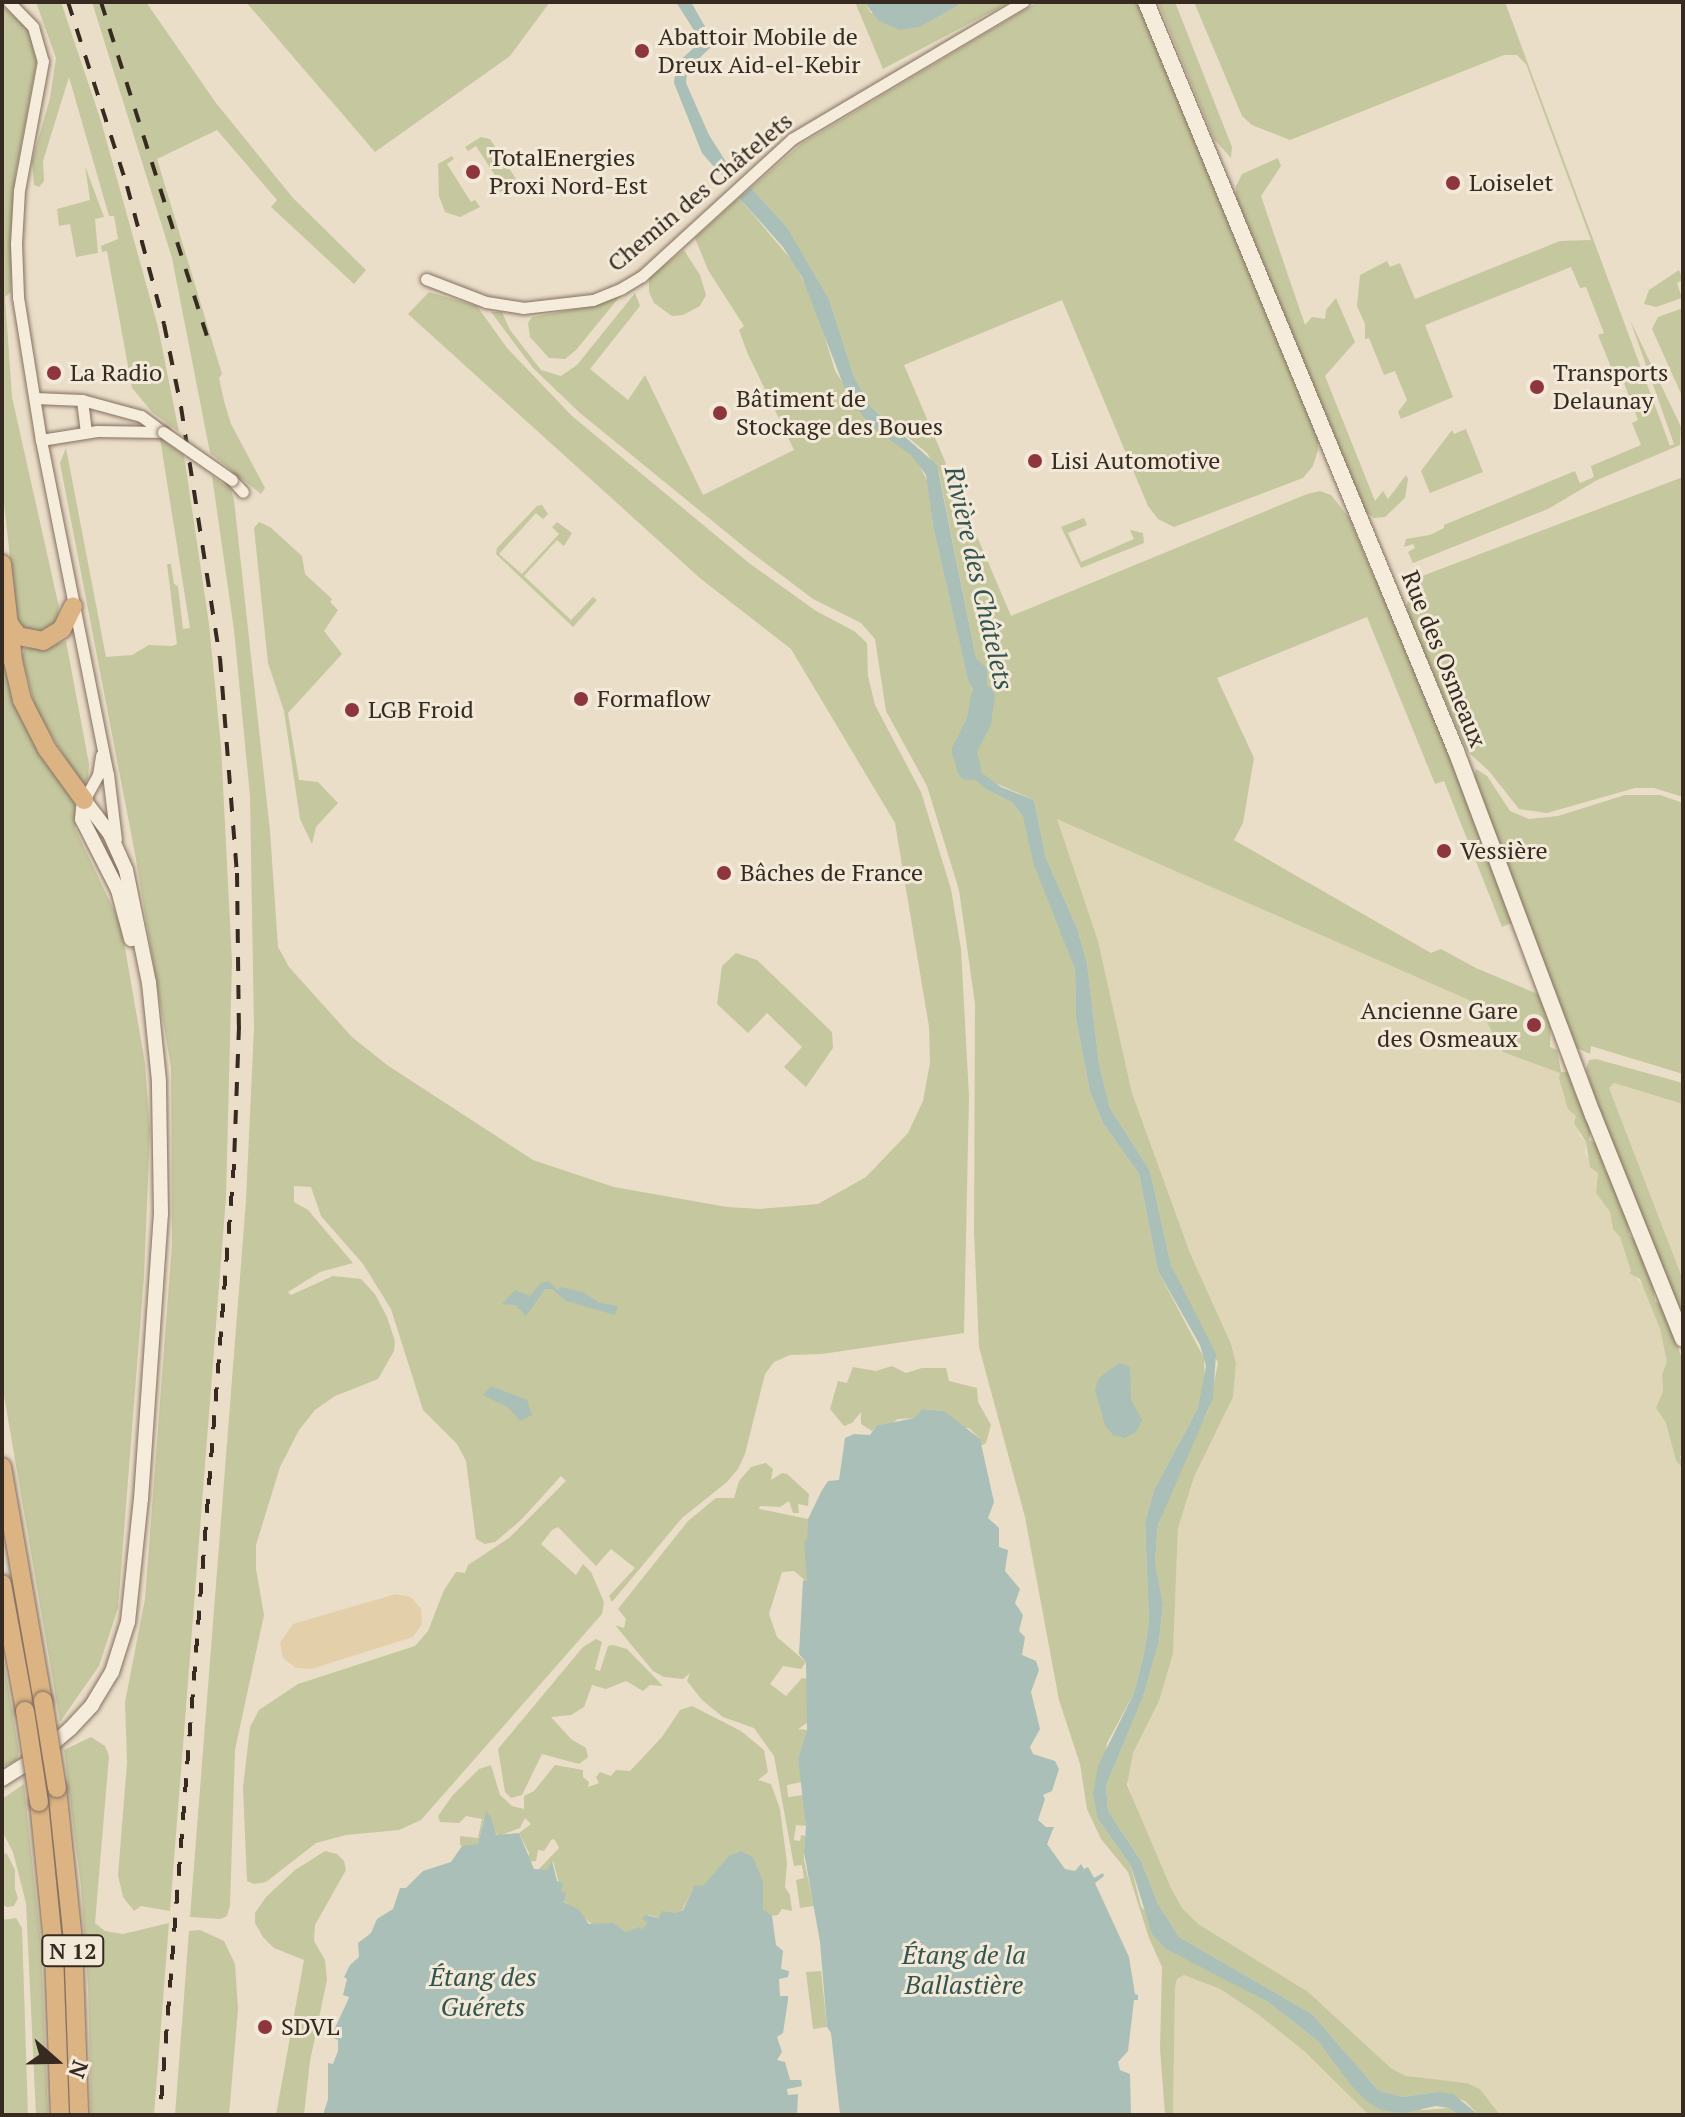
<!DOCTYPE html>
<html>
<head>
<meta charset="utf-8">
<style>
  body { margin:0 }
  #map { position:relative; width:1685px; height:2117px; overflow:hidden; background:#eadec9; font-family:"PT Serif",serif }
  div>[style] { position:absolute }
  .farmland>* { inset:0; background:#dfd5b7 }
  .green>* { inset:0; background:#c5c79e }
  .sand>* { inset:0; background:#e3cfa9 }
  .water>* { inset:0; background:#a9bfb7 }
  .river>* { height:24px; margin:-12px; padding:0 12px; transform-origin:12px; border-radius:12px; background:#a9bfb7 }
  .roads { filter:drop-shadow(0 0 2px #84705f) drop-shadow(0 0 2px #84705f) }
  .minor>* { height:11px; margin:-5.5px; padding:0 5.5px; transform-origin:5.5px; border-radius:5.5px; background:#f5ecdb }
  .tertiary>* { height:14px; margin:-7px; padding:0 7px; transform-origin:7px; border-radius:7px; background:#f5ecdb }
  .secondary>* { height:16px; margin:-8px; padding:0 8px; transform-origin:8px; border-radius:8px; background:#f5ecdb }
  .trunk>* { height:18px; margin:-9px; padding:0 9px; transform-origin:9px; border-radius:9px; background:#dcb484 }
  .rail>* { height:4px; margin-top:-2px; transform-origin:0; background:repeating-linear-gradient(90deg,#362a21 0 14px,transparent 0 28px) }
  .bridges { filter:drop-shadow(0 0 2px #84705f) drop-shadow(0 0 2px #84705f) }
  .minor-bridge>* { height:11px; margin:-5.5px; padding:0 5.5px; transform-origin:5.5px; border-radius:5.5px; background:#f5ecdb }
  .trunk-bridge>* { height:18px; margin:-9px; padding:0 9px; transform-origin:9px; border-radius:9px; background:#dcb484 }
  .dots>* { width:22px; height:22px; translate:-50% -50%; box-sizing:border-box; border:4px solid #f2e9d8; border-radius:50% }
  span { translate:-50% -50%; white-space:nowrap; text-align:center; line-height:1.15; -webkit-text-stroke:6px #f2e9d8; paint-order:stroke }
  .shield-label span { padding:2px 6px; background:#f2e9d8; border:2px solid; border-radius:6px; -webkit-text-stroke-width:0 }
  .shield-label { font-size:22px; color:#362a21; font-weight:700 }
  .poi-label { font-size:24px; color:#362a21 }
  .left { translate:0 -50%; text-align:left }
  .right { translate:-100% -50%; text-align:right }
  .street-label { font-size:24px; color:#362a21 }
  .water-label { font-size:26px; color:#325450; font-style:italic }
  .frame { position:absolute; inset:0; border:4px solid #362a21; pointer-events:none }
  .north { position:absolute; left:16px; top:2021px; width:80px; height:80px; -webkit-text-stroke:6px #f2e9d8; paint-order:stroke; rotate:110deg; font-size:22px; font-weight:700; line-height:32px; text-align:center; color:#362a21 }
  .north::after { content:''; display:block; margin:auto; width:28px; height:36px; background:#362a21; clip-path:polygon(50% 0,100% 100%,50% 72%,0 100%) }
</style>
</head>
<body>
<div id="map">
  <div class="farmland">
    <div style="clip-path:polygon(1056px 818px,1470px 1000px,1482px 1013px,1503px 1052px,1561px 1073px,1559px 1079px,1565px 1100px,1576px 1116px,1579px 1135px,1586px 1142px,1585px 1153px,1598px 1173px,1596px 1193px,1610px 1212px,1613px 1229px,1620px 1237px,1631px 1271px,1647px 1292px,1660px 1329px,1667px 1362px,1662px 1374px,1663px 1391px,1656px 1408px,1666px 1423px,1676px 1461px,1683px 1468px,1683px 2115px,1500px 2115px,1480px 2089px,1467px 2083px,1406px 2076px,1392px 2069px,1307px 1992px,1198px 1924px,1182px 1908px,1171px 1888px,1132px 1797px,1126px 1775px,1133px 1753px,1159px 1701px,1173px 1654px,1178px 1528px,1194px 1477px,1233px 1397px,1236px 1363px,1231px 1344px,1190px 1253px,1132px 1093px,1098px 941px)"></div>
    <div style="clip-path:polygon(1614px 1083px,1683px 1104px,1683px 1280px,1609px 1088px)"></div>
    <div style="clip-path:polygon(1184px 1975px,1220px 1989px,1259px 2015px,1304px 2051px,1369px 2115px,1173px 2115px,1175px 1987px,1177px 1979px)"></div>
  </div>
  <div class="green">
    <div style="clip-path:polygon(36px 2px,61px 2px,101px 121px,158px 327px,179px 432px,152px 412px,132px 388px,107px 251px,102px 252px,101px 246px,118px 239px,114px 216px,109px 216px,69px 77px,43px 161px,44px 181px,39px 187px,34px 185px,32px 161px,50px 98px,56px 58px)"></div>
    <div style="clip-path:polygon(92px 2px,146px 2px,216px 103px,293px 198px,366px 270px,354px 284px,271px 207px,277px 200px,217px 130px,157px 159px,222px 374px,219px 378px,224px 401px,231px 424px,265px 488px,261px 494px,210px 453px,172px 258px)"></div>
    <div style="clip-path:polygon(246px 2px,550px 2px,510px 56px,375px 152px)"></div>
    <div style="clip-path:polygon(855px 2px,864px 2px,871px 13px,922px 26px,964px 2px,1010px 2px,883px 69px)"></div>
    <div style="clip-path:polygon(1038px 2px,1140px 2px,1318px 438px,1318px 450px,1313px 466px,1303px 478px,1174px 527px,1158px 519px,1148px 506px,1062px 300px,904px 365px,1011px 616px,1307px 494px,1320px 491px,1331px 495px,1350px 519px,1373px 575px,1388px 598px,1514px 922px,1502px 927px,1444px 781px,1435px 784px,1367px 617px,1217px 678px,1254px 758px,1243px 823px,1234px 840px,1431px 953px,1441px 949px,1476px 968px,1540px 995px,1551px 1014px,1550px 1047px,1557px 1050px,1561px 1072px,1567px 1072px,1574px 1082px,1572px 1086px,1591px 1130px,1589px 1140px,1597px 1144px,1605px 1170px,1615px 1182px,1619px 1204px,1628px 1221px,1629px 1235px,1637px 1242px,1651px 1276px,1655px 1301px,1663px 1307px,1683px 1361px,1683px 1454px,1680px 1456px,1683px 1468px,1676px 1461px,1666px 1423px,1656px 1408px,1663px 1391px,1662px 1374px,1667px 1362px,1660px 1329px,1640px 1279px,1629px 1273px,1631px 1271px,1620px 1237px,1613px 1229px,1610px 1212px,1596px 1193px,1598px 1173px,1590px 1167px,1586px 1142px,1574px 1123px,1576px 1116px,1568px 1109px,1559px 1079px,1560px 1073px,1503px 1052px,1482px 1013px,1469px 1000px,1057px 819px,1098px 941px,1132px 1093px,1190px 1253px,1231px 1344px,1236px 1363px,1233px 1397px,1194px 1477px,1178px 1528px,1173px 1654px,1159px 1701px,1133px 1753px,1127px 1785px,1171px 1888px,1182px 1908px,1198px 1924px,1308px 1992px,1392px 2069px,1406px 2076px,1467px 2083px,1480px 2089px,1500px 2115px,1479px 2115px,1465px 2101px,1437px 2092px,1402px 2097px,1378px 2090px,1312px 2014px,1179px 1937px,1158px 1904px,1141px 1861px,1108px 1811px,1106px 1786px,1143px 1697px,1159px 1641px,1163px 1604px,1155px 1562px,1158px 1526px,1169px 1492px,1209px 1408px,1218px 1363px,1171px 1265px,1150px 1171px,1110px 1108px,1099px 1064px,1087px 963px,1077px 928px,1046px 858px,1034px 800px,991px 781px,979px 771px,972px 757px,974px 741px,982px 733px,987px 668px,976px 658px,939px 473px,927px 453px,871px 407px,854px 377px,829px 299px,787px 227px,751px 188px,801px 144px)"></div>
    <div style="clip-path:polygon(1158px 2px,1175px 2px,1232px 147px,1231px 158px,1214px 139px)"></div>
    <div style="clip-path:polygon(1194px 2px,1505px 2px,1670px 446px,1674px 444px,1630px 320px,1681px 427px,1680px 445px,1597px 480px,1548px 509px,1413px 563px,1408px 552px,1415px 548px,1413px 544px,1404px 547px,1406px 539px,1430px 535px,1444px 528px,1444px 525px,1575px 471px,1580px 483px,1594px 477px,1591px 466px,1641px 445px,1632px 423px,1638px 420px,1621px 375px,1615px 377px,1598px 335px,1604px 333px,1586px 287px,1580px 288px,1571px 267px,1425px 325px,1453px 397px,1401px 419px,1398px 412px,1407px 400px,1395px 371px,1384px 375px,1369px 338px,1365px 339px,1365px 324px,1357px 306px,1360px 275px,1387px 261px,1390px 267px,1400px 263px,1415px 299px,1560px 241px,1591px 240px,1526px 64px,1517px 55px,1504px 55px,1290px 140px,1252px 125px,1242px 116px)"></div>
    <div style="clip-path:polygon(2px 6px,29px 29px,37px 60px,15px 177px,11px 292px,5px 297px,12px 397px,59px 607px,57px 622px,45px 632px,25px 629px,17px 621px,2px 485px)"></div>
    <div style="clip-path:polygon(481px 137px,490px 139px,516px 179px,501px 193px,496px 187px,500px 183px,476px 146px,468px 151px,465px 147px)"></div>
    <div style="clip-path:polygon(452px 156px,454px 159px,447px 164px,471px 202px,475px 200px,480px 207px,460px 217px,445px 212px,439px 196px,438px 164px)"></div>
    <div style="clip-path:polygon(1278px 158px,1281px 166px,1261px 196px,1305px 325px,1312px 317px,1325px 319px,1326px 310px,1336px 298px,1355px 342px,1325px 376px,1375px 501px,1383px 491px,1388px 499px,1406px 475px,1408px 479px,1405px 498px,1385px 517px,1374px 518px,1365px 511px,1235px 200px,1236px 186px,1242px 174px)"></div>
    <div style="clip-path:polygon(85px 166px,104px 217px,95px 219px,98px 253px,76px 257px,70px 224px,59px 226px,57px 209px,90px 200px)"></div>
    <div style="clip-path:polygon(739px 198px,794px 263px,815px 304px,835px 371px,871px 426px,903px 447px,916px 460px,927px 480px,933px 526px,968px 679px,978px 703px,968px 736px,958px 739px,986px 789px,1013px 803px,1023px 817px,1075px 969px,1076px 1019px,1090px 1092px,1103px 1123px,1139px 1174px,1158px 1271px,1204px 1358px,1205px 1385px,1198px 1408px,1154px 1490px,1145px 1522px,1149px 1622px,1143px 1658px,1134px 1693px,1107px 1743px,1098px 1819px,1131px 1866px,1141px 1907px,1225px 1979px,1268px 2002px,1319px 2042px,1365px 2100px,1424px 2110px,1449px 2108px,1458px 2115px,1369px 2115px,1304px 2051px,1259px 2015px,1220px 1989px,1184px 1975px,1177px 1979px,1175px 1987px,1173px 2115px,1165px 2115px,1160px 2048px,1162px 1967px,1149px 1938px,1128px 1872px,1101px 1839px,1087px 1809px,1080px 1764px,1059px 1700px,1025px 1517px,979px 1347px,974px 1232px,975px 1004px,959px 890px,927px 786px,886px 711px,875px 639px,861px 623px,813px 599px,748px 550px,580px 413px,533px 368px,491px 312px,502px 312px,510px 330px,541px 370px,561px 376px,577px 365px,635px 293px,640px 306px,590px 369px,628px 400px,645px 375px,703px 495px,794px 450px,747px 352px,739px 330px,744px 326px,708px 270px,695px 238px)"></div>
    <div style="clip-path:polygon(684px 250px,700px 275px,706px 295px,700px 306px,683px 315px,672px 316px,654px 303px,649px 292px,649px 278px)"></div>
    <div style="clip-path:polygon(1679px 270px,1683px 280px,1677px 283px,1682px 298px,1656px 307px,1644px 304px,1649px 290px)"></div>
    <div style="clip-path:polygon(429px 292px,477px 306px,507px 348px,572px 416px,749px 563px,816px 611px,854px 631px,867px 643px,868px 676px,875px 705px,921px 792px,951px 889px,961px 949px,969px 1096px,964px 1333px,822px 1354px,790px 1355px,774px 1362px,765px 1374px,745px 1454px,738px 1469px,727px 1482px,682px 1518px,612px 1602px,609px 1596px,635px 1568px,611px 1549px,596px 1566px,558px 1527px,552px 1530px,541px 1544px,576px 1575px,583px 1564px,591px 1572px,604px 1602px,602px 1614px,421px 1820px,399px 1830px,346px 1835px,316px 1843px,266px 1882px,254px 1884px,247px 1881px,243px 1788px,250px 1727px,259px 1710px,298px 1684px,415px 1646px,428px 1631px,444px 1590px,456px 1572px,465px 1573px,468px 1565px,509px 1538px,566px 1481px,561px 1476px,521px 1520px,495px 1542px,485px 1544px,476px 1539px,466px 1461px,457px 1444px,423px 1410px,391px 1309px,363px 1264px,321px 1216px,311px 1187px,294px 1186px,294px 1202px,308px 1210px,353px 1263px,320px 1272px,288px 1292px,291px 1295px,333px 1276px,361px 1279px,375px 1294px,387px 1317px,395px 1341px,394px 1351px,378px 1379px,335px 1396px,315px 1410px,299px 1430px,280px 1467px,256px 1545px,256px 1569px,264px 1615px,235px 1750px,230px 1906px,227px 1916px,220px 1919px,190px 1917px,246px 1200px,254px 1028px,250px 796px,234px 630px,212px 476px,231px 490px,234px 500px,270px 831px,278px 947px,289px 967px,352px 1037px,387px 1065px,533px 1160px,614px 1187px,727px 1207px,760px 1209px,818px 1204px,866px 1177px,908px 1133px,923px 1101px,930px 1063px,929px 1027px,895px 823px,791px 649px,701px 579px,408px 314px)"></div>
    <div style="clip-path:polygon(621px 295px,576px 350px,565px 359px,549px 358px,530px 337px,528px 323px,532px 317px,593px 306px)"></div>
    <div style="clip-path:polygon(1683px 308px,1683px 398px,1652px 329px,1658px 317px)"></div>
    <div style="clip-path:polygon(1466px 429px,1483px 472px,1430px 493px,1421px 471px,1452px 430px,1454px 434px)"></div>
    <div style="clip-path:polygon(160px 438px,184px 455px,209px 624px,221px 746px,232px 962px,226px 1197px,170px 1911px,141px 1906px,134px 1911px,123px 1897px,118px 1875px,127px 1763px,125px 1702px,145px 1599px,172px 1244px,171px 1068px,135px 854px,60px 463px,66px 448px,106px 657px,132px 655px,149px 645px,172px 646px,177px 644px,167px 564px,171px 564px,174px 584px,178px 586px,183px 629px,190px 628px)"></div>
    <div style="clip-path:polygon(1683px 477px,1683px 797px,1654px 788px,1635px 788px,1547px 813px,1519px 809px,1489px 771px,1467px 751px,1409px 618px,1407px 606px,1410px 588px,1417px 578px)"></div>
    <div style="clip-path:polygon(542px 505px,548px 514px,543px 519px,536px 513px,499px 554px,522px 574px,559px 534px,552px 527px,557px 522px,572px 533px,564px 546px,557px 540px,524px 576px,571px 620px,593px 597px,597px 600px,573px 627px,496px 554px,497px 548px,537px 506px)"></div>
    <div style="clip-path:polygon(1084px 518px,1087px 525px,1068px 533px,1081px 562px,1134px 539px,1130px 530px,1143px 533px,1144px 543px,1081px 568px,1061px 527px)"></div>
    <div style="clip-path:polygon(259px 522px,270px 527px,302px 556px,305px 574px,332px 599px,330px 602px,338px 610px,324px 631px,342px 654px,288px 713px,299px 780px,318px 782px,338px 803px,316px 827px,312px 844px,300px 819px,284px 711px,268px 663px,254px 528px)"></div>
    <div style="clip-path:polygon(2px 624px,16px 704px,36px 746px,75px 799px,75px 828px,121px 925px,145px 1063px,150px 1131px,144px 1276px,118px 1608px,99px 1666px,60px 1722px,2px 1384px)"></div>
    <div style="clip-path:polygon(66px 641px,89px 764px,88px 779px,82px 785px,36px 710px,22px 656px,25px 648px,46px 648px)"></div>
    <div style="clip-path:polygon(1476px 769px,1487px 776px,1510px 811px,1529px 819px,1558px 816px,1625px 795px,1660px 795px,1683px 803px,1683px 1074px,1591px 1046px,1590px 1054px,1577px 1048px,1479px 793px,1474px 777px)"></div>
    <div style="clip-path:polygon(736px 953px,757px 960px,832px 1032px,833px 1048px,806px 1087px,784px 1067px,802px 1047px,767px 1013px,748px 1033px,717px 1004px,722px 966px)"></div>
    <div style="clip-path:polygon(1596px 1059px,1683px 1083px,1683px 1104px,1614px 1083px,1609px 1088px,1683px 1280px,1683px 1324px,1598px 1109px,1586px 1069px,1589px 1060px)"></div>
    <div style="clip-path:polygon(892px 1366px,906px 1373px,922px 1368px,946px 1368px,949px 1381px,977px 1388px,978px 1402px,991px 1425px,986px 1443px,980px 1446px,980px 1439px,969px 1428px,962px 1428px,944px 1411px,922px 1409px,914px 1418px,898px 1419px,888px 1426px,876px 1426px,872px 1431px,861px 1424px,861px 1412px,852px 1423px,844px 1426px,830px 1409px,838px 1381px,847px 1383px,853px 1367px,876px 1371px)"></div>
    <div style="clip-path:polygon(766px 1463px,773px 1469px,771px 1480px,782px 1473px,787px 1474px,809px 1494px,808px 1506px,798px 1504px,799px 1513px,793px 1513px,789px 1501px,780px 1507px,760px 1506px,759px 1509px,808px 1519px,807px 1582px,794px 1571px,782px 1572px,769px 1614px,777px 1637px,806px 1662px,801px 1669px,783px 1666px,770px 1684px,786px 1696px,802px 1678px,807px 1679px,807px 1723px,798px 1729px,807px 1730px,798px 1758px,802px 1782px,787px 1785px,788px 1797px,804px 1795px,806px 1826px,796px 1825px,794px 1840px,800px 1841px,801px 1835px,805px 1836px,804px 1860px,814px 1906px,800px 1908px,796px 1880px,804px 1878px,802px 1865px,794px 1866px,774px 1756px,754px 1728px,723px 1717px,702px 1700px,687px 1681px,690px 1673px,683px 1679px,664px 1677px,653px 1671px,615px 1625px,624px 1628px,626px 1619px,618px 1609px,688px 1521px,716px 1498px,734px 1498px,739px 1481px,751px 1467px)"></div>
    <div style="clip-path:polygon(596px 1639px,602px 1642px,595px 1669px,600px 1671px,608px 1646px,613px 1645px,627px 1649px,663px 1686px,650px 1685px,643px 1691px,626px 1681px,606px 1689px,592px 1685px,584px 1707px,571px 1715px,551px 1717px,571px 1739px,586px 1748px,588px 1757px,579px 1764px,542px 1754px,522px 1795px,511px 1798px,505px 1792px,498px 1749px,583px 1647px)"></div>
    <div style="clip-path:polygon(2px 1650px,19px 1752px,17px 1760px,2px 1767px)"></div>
    <div style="clip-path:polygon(692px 1706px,741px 1731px,764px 1750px,768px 1772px,758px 1780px,771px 1784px,780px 1809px,787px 1863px,785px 1887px,790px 1895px,792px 1911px,782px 1909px,778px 1915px,769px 1916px,763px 1909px,763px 1894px,751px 1859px,741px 1852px,703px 1887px,695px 1886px,682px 1910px,660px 1918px,649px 1915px,643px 1917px,647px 1923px,643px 1932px,626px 1932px,614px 1923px,594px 1926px,564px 1901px,553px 1861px,547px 1870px,537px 1871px,559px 1848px,555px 1840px,552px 1839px,544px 1851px,538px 1850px,536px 1861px,528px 1862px,529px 1853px,519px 1833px,531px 1824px,525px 1818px,520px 1828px,499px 1836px,493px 1832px,491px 1817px,484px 1818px,478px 1844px,467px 1848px,460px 1845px,460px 1836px,478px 1838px,482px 1819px,466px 1816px,459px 1823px,440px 1822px,438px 1816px,452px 1796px,479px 1769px,491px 1765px,500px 1795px,512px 1806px,524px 1809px,524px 1796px,534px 1791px,555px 1765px,583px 1770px,583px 1777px,589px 1782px,588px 1787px,599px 1783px,596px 1777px,600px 1772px,611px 1776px,616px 1770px,630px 1771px,662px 1737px,680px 1710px)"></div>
    <div style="clip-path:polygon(91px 1737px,105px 1746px,109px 1756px,95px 1923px,105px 1931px,123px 1934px,169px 1923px,154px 2115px,91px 2115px,88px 1987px,81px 1887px,64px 1750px)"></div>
    <div style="clip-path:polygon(24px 1784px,41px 1945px,48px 2115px,36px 2115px,26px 1903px,13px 1852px,2px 1831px,2px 1799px)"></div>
    <div style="clip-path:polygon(325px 1851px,337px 1854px,344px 1861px,346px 1870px,315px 1925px,314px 1941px,325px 1960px,327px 1980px,310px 2061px,304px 2115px,276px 2115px,304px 1960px,274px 1948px,263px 1937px,255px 1923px,255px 1913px,266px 1897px,295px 1870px)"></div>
    <div style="clip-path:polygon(3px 1853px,7px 1854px,15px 1870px,15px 1889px,18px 1898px,14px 1906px,7px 1907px,2px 1904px)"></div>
    <div style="clip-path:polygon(16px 1918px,22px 1928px,28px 2115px,2px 2115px,2px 1920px)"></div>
    <div style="clip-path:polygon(200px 1930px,224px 1941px,235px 1964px,238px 2009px,229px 2115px,175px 2115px,189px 1931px)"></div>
    <div style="clip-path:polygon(821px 1971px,827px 2027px,813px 2029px,806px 1972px)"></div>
  </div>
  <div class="sand">
    <div style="clip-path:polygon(396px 1594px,411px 1597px,421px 1609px,422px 1624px,413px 1637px,311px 1669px,296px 1668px,283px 1658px,280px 1643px,293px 1624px)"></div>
  </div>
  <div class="water">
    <div style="clip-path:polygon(676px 2px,691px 2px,712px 39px,711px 47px,687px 70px,686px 83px,709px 135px,735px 176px,728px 183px,702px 153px,674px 83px,676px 64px,697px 45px,699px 38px)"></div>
    <div style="clip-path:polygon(864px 2px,964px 2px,922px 26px,900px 30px,879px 21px)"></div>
    <div style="clip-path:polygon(751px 188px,787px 227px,829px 299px,854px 377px,871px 407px,937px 465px,976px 658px,987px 668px,987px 712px,981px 733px,972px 727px,977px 698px,968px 680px,933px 526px,926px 475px,911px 455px,871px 426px,848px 397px,802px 277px,783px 247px,739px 198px)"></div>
    <div style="clip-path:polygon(968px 736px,974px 741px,972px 757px,979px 771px,1001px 787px,1034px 800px,1046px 858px,1077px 928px,1087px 963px,1099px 1064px,1110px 1108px,1150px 1171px,1171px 1265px,1216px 1354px,1213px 1398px,1158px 1525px,1155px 1562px,1163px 1604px,1159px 1641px,1143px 1697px,1106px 1786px,1108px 1811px,1141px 1861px,1158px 1904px,1179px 1937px,1312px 2014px,1378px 2090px,1402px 2097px,1437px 2092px,1453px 2094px,1479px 2115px,1458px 2115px,1449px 2108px,1436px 2106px,1404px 2113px,1381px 2110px,1365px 2100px,1351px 2085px,1319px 2042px,1268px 2002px,1166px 1949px,1152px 1934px,1131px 1866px,1098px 1819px,1093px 1794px,1098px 1766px,1134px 1693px,1143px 1658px,1149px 1622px,1145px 1522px,1154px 1490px,1198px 1408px,1206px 1366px,1200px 1345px,1158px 1271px,1139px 1174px,1103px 1123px,1090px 1092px,1076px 1019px,1075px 969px,1034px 865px,1023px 817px,1013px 803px,986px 789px,956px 764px,958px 738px)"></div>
    <div style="clip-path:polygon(548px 1281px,558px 1290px,561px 1287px,582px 1292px,600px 1303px,618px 1306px,615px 1315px,566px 1301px,552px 1289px,545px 1289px,526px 1316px,516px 1305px,502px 1304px,515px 1290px,530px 1296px,541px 1283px)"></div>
    <div style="clip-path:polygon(1119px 1363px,1130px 1367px,1131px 1400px,1142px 1420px,1136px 1432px,1124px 1438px,1113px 1435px,1105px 1425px,1095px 1390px,1099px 1378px)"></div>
    <div style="clip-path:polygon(491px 1386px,527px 1400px,532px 1415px,520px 1421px,509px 1408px,483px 1395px)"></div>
    <div style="clip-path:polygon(922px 1409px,944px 1411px,980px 1439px,994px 1502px,988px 1518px,999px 1528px,999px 1547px,1008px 1550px,1005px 1571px,1020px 1589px,1015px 1603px,1023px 1615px,1019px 1631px,1025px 1637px,1022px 1655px,1036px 1661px,1039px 1670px,1031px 1692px,1040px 1729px,1030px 1747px,1033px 1754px,1055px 1761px,1059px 1769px,1052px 1791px,1043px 1795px,1045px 1799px,1038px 1820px,1046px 1827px,1054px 1827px,1047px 1844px,1065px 1869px,1075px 1871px,1081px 1864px,1084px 1869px,1088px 1867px,1094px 1878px,1103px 1873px,1104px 1876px,1095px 1883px,1129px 1957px,1135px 1994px,1138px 1995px,1138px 2000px,1134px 2000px,1128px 2051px,1118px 2062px,1120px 2070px,1130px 2074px,1131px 2115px,840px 2115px,831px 2033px,827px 2027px,820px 1942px,804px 1852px,806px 1826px,798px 1758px,807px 1730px,806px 1662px,799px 1654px,803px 1580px,807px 1581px,804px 1542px,807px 1540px,808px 1519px,821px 1492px,828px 1481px,839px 1480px,845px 1438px,854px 1434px,870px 1435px,876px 1426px,914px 1418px)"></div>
    <div style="clip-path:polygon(486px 1811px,491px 1817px,496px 1835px,519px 1833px,534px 1869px,547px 1870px,552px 1861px,557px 1881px,563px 1883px,561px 1891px,566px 1893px,564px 1902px,579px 1910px,589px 1924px,614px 1923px,626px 1932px,640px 1927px,642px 1930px,647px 1923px,642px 1918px,646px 1915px,659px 1918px,662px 1911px,674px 1913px,683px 1910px,695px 1885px,703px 1886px,729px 1856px,741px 1851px,753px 1857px,763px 1882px,763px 1909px,772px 1916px,776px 1945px,783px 1951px,781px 1969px,789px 1971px,788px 1977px,779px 1979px,780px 1996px,788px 1996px,788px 2000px,783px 2033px,777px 2037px,782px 2052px,777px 2060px,785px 2062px,790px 2080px,801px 2080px,802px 2086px,787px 2089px,788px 2095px,798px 2094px,797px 2115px,323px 2115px,328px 2099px,328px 2063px,333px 2064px,338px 2051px,338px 2040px,328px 2036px,328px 2033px,335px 2028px,348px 2000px,349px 1997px,343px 1995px,347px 1979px,344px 1977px,350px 1965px,359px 1957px,358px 1943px,371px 1933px,377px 1919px,393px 1909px,400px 1888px,406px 1888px,423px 1871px,451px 1862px,462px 1846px,478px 1844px)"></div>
  </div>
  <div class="river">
    <div style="left:969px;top:768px;width:18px;rotate:-106deg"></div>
    <div style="left:964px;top:751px;width:34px;rotate:-63deg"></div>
    <div style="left:979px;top:721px;width:24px;rotate:-81deg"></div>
  </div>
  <div class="roads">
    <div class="minor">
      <div style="left:9px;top:2px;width:35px;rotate:46deg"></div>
      <div style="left:33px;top:27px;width:35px;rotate:74deg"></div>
      <div style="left:43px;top:61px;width:131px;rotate:100.5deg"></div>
      <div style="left:19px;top:190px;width:54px;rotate:93.2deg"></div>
      <div style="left:16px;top:244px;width:53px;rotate:87.8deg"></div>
      <div style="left:18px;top:297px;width:145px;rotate:80.9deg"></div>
      <div style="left:41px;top:440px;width:341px;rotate:78.7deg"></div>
      <div style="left:108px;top:774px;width:66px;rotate:83.1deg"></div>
      <div style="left:426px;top:279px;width:64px;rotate:21deg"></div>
      <div style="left:486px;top:302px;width:37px;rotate:9deg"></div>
      <div style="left:523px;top:308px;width:70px;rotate:-6.5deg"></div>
      <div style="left:593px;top:300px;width:31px;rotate:-22deg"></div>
      <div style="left:622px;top:288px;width:23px;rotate:-31deg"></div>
      <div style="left:642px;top:276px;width:203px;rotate:-42.4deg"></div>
      <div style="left:792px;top:139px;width:269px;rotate:-30.7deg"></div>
      <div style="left:35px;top:398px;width:47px;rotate:2.4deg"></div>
      <div style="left:82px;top:400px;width:61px;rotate:15.2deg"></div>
      <div style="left:141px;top:416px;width:27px;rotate:36deg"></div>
      <div style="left:163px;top:432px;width:66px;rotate:-179.1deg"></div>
      <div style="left:97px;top:431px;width:57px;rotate:170.9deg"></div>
      <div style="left:82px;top:400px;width:32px;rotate:83deg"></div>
      <div style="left:232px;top:480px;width:16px;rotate:47deg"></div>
      <div style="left:84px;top:800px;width:29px;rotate:-61deg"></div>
      <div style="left:98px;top:775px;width:20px;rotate:-81deg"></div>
    </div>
    <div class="tertiary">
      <div style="left:84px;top:800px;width:19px;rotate:96deg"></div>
      <div style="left:82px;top:819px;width:80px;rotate:63.1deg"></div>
      <div style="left:118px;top:890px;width:51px;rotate:75.1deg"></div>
      <div style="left:2px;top:1779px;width:40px;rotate:-32deg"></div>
      <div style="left:36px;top:1758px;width:45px;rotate:-40.5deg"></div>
      <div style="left:70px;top:1729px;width:33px;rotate:-47deg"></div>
      <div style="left:92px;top:1705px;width:39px;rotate:-59deg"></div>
      <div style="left:112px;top:1672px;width:52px;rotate:-72.3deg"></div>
      <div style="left:128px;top:1622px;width:124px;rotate:-84deg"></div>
      <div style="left:141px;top:1499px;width:286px;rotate:-86deg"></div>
      <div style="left:161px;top:1214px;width:133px;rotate:-90.9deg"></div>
      <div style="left:159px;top:1081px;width:99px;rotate:-95.8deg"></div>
      <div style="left:149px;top:983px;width:115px;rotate:-101.5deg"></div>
      <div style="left:126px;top:870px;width:39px;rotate:-114deg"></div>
      <div style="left:110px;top:834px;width:43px;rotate:-127.4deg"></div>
    </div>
    <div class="secondary">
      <div style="left:1146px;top:2px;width:811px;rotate:67.52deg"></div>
      <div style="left:1456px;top:751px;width:389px;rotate:69.4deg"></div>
      <div style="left:1593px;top:1115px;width:241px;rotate:68.1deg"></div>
    </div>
    <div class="trunk">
      <div style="left:2px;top:564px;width:98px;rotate:83.5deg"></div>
      <div style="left:13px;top:661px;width:40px;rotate:77deg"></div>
      <div style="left:22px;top:700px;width:55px;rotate:63deg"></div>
      <div style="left:47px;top:749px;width:63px;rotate:54deg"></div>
      <div style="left:8px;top:622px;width:17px;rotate:54deg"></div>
      <div style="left:18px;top:636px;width:25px;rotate:11deg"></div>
      <div style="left:43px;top:641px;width:22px;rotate:-32deg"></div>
      <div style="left:62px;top:629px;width:25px;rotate:-64deg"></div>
      <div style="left:2px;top:1467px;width:238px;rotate:80.1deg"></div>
      <div style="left:2px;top:1584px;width:129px;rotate:79.7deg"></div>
      <div style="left:57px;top:1788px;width:152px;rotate:84deg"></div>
      <div style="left:73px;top:1939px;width:176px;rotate:88deg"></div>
      <div style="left:39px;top:1802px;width:152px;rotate:84.3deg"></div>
      <div style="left:54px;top:1953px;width:162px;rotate:87.9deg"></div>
    </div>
  </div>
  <div class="rail">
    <div style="left:68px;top:2px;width:193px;rotate:72.2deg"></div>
    <div style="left:127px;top:186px;width:143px;rotate:75deg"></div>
    <div style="left:164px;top:324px;width:85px;rotate:78.4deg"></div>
    <div style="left:181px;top:407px;width:254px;rotate:81.2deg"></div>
    <div style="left:220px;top:658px;width:216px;rotate:85.5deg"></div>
    <div style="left:237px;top:873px;width:153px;rotate:89.3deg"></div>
    <div style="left:239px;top:1026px;width:138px;rotate:92.1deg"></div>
    <div style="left:234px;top:1164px;width:954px;rotate:94.45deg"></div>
    <div style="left:101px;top:2px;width:357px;rotate:72.4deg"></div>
  </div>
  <div class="bridges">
    <div class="minor-bridge">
      <div style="left:163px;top:432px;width:84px;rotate:34.8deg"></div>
    </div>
    <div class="trunk-bridge">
      <div style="left:43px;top:1701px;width:88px;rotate:80.9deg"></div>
      <div style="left:25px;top:1711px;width:92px;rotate:81.3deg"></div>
    </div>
  </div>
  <div class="dots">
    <div style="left:642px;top:51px;background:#8d363d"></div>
    <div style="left:473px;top:172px;background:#8d363d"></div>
    <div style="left:1453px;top:183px;background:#8d363d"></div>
    <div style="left:54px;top:373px;background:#8d363d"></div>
    <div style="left:1537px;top:387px;background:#8d363d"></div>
    <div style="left:720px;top:413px;background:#8d363d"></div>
    <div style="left:1035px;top:461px;background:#8d363d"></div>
    <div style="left:581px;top:699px;background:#8d363d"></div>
    <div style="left:352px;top:710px;background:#8d363d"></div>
    <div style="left:1444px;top:851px;background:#8d363d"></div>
    <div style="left:724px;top:873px;background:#8d363d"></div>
    <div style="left:1534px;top:1025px;background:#8d363d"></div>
    <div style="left:265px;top:2027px;background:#8d363d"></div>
  </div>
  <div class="shield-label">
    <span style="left:73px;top:1951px">N 12</span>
  </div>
  <div class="poi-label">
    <span class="left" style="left:658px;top:51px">Abattoir Mobile de<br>Dreux Aid-el-Kebir</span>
    <span class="left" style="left:489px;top:172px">TotalEnergies<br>Proxi Nord-Est</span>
    <span class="left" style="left:1469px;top:183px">Loiselet</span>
    <span class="left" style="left:70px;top:373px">La Radio</span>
    <span class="left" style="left:1553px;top:387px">Transports<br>Delaunay</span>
    <span class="left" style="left:736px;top:413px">Bâtiment de<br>Stockage des Boues</span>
    <span class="left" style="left:1051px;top:461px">Lisi Automotive</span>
    <span class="left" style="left:597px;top:699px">Formaflow</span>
    <span class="left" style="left:368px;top:710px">LGB Froid</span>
    <span class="left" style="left:1460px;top:851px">Vessière</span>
    <span class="left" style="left:740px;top:873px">Bâches de France</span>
    <span class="right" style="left:1518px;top:1025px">Ancienne Gare<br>des Osmeaux</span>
    <span class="left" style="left:281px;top:2027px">SDVL</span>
  </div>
  <div class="street-label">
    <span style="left:700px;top:192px;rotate:-40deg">Chemin des Châtelets</span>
    <span style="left:1444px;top:659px;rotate:68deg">Rue des Osmeaux</span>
  </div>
  <div class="water-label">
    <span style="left:979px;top:578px;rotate:77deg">Rivière des Châtelets</span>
    <span style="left:964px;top:1970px">Étang de la<br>Ballastière</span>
    <span style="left:483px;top:1992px">Étang des<br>Guérets</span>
  </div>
  <div class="frame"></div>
  <div class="north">N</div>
</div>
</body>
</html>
